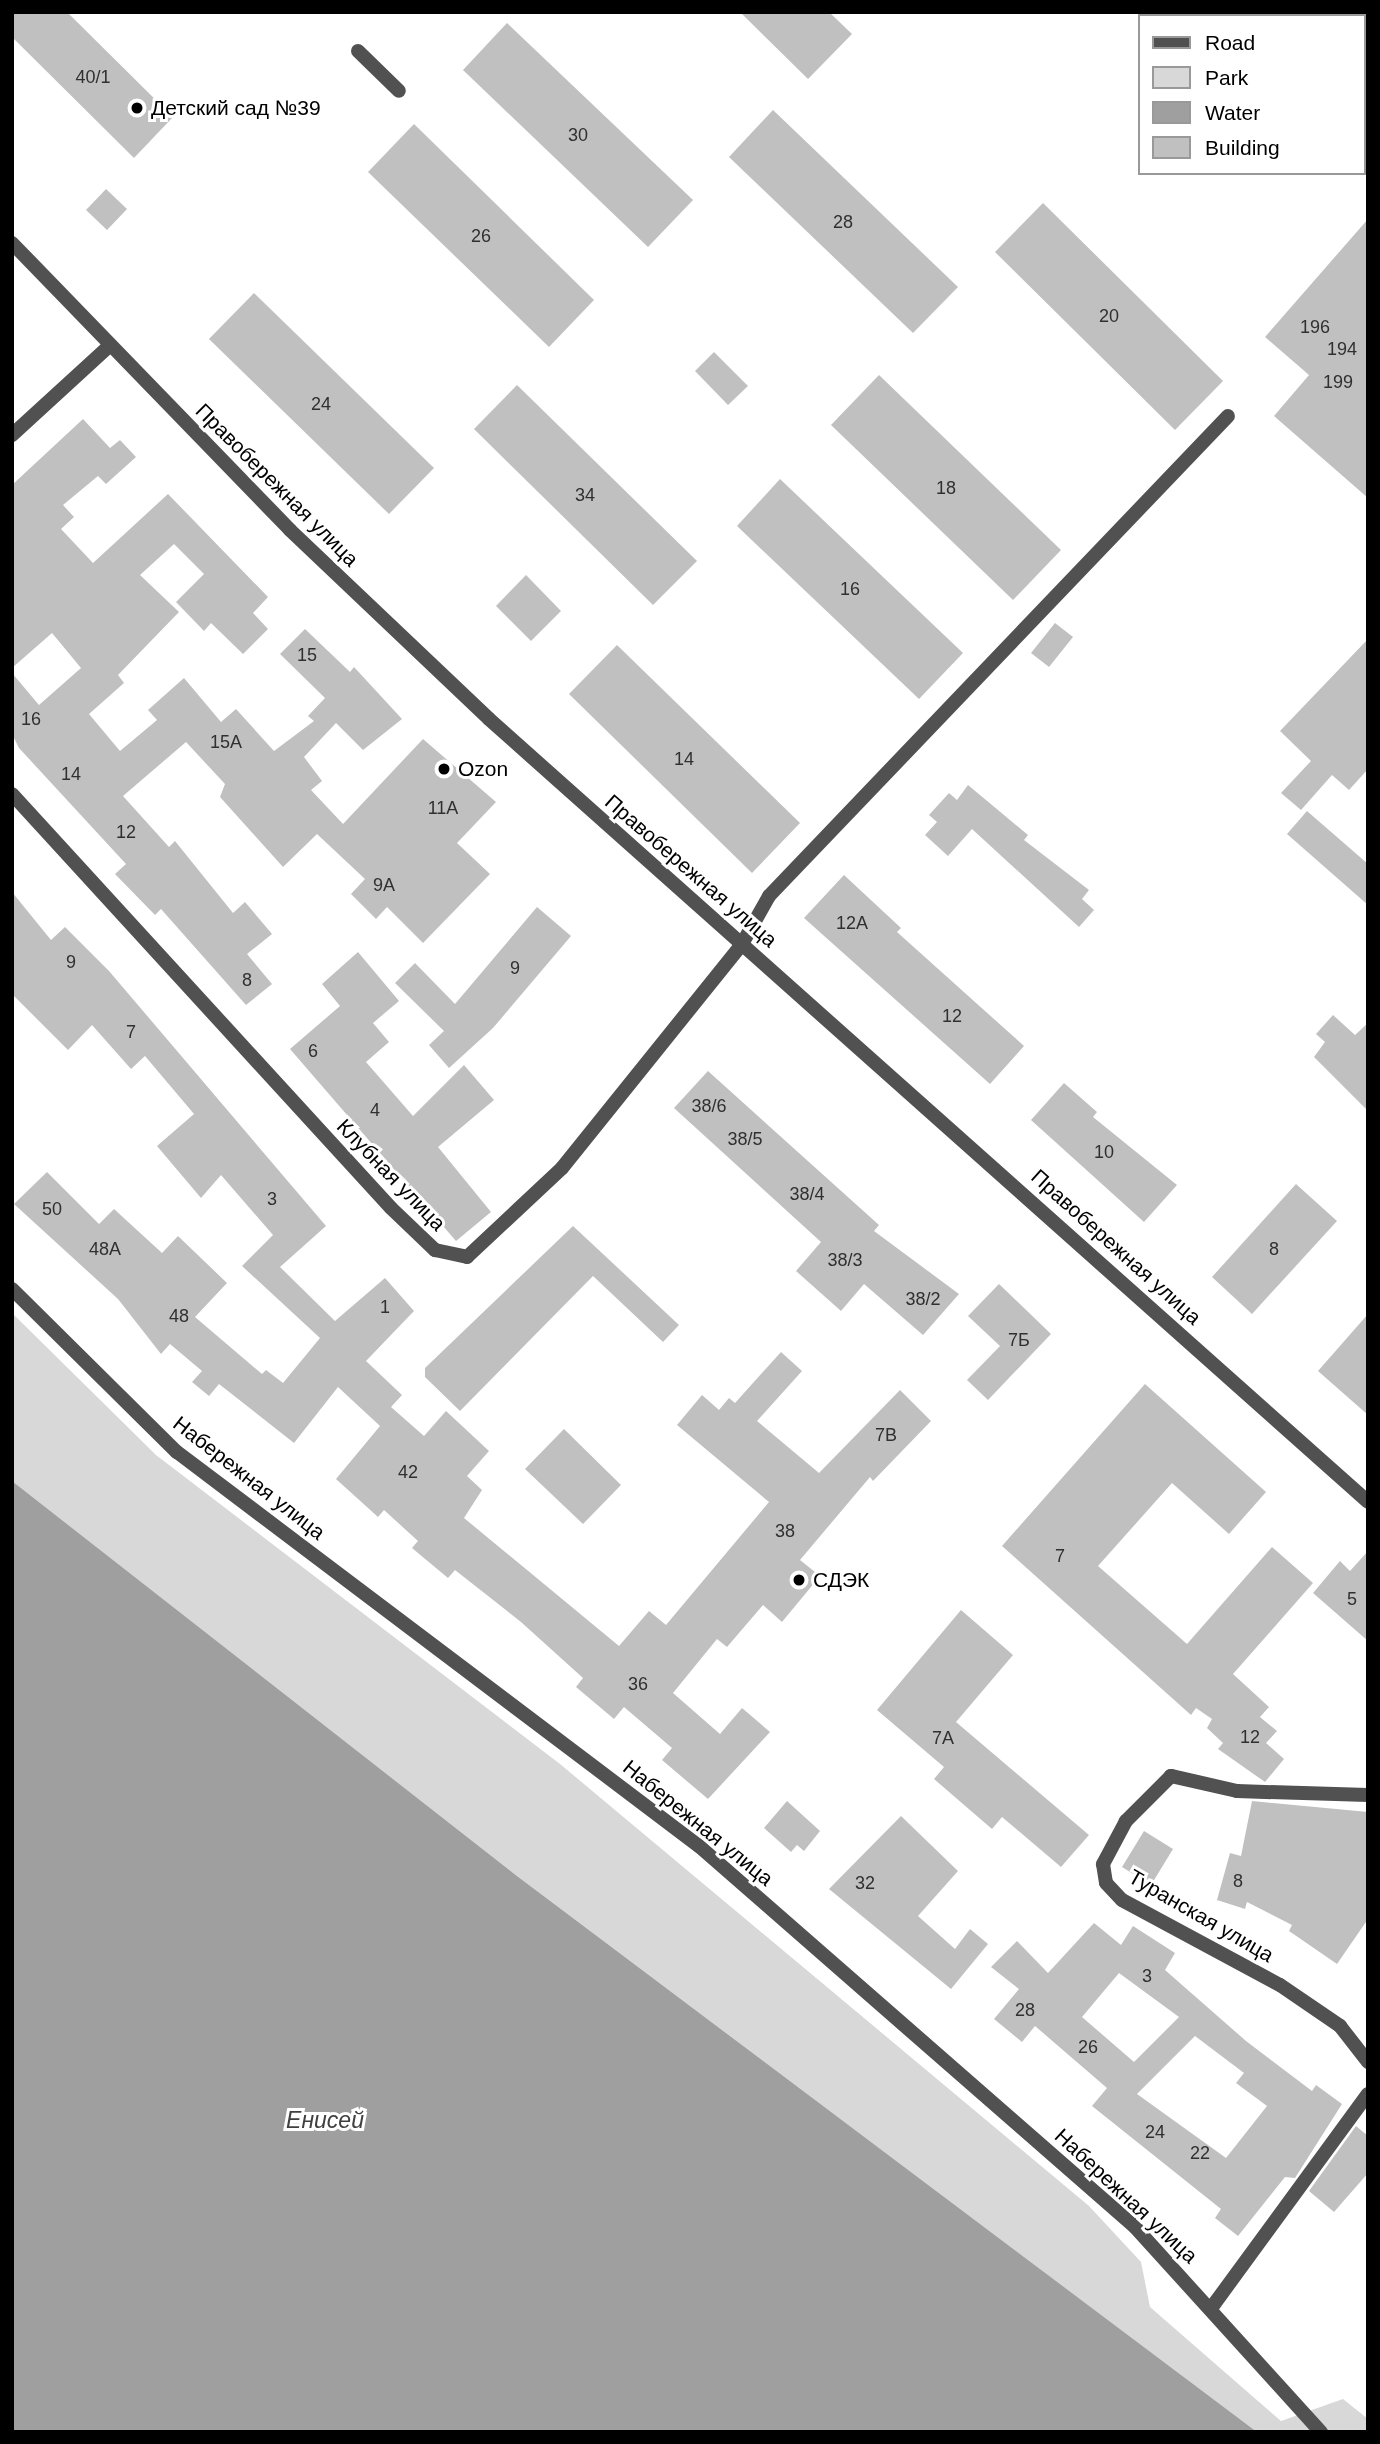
<!DOCTYPE html>
<html>
<head>
<meta charset="utf-8">
<style>
  body { margin:0 }
  #map { position:relative; width:1380px; height:2444px; overflow:hidden; background:#fff; font-family:Arial,sans-serif }
  div>[style] { position:absolute }
  .green>* { inset:0; background:#d8d8d8 }
  .water>* { inset:0; background:#9f9f9f }
  .building>* { inset:0; background:#c0c0c0 }
  .minor>* { height:14px; margin:-7px; padding:0 7px; transform-origin:7px; border-radius:7px; background:#515151 }
  .tertiary>* { height:14px; margin:-7px; padding:0 7px; transform-origin:7px; border-radius:7px; background:#515151 }
  .dots>* { width:19px; height:19px; translate:-50% -50%; box-sizing:border-box; border:4px solid #fff; border-radius:50% }
  span { translate:-50% -50%; white-space:nowrap; text-align:center; line-height:1.15; -webkit-text-stroke:6px #fff; paint-order:stroke }
  .number-label { font-size:18px; color:#303030 }
  .number-label span { -webkit-text-stroke-width:0 }
  .poi-label { font-size:21px; color:#000 }
  .left { translate:0 -50%; text-align:left }
  .street-label { font-size:21px; color:#000 }
  .water-label { font-size:23px; color:#404040; font-style:italic }
  .frame { position:absolute; inset:0; border:14px solid #000; pointer-events:none }
  .legend { position:absolute; left:1138px; top:14px; width:228px; height:161px; box-sizing:border-box; background:#fff; border:2px solid #999; margin:0; padding:9px 12px; list-style:none; font-size:21px; color:#000 }
  .legend li { display:flex; align-items:center; gap:14px; height:35px }
  .legend b { width:35px; border:2px solid #999 }
</style>
</head>
<body>
<div id="map">
  <div class="green">
    <div style="clip-path:polygon(12px 1313px,156px 1455px,560px 1764px,1089px 2206px,1141px 2262px,1150px 2307px,1281px 2421px,1343px 2399px,1368px 2419px,1368px 2432px,1257px 2432px,517px 1876px,12px 1481px)"></div>
  </div>
  <div class="water">
    <div style="clip-path:polygon(12px 1481px,517px 1876px,1257px 2432px,12px 2432px)"></div>
  </div>
  <div class="building">
    <div style="clip-path:polygon(12px 12px,67px 12px,173px 117px,134px 158px,12px 37px)"></div>
    <div style="clip-path:polygon(740px 12px,829px 12px,852px 34px,808px 79px)"></div>
    <div style="clip-path:polygon(507px 23px,693px 200px,648px 247px,463px 70px)"></div>
    <div style="clip-path:polygon(773px 110px,958px 287px,913px 333px,729px 157px)"></div>
    <div style="clip-path:polygon(414px 124px,594px 300px,549px 347px,368px 172px)"></div>
    <div style="clip-path:polygon(106px 189px,127px 209px,107px 230px,86px 210px)"></div>
    <div style="clip-path:polygon(1043px 203px,1223px 381px,1175px 430px,995px 252px)"></div>
    <div style="clip-path:polygon(1368px 219px,1368px 498px,1274px 416px,1309px 375px,1265px 337px)"></div>
    <div style="clip-path:polygon(254px 293px,434px 468px,389px 514px,209px 339px)"></div>
    <div style="clip-path:polygon(714px 352px,748px 386px,728px 405px,695px 371px)"></div>
    <div style="clip-path:polygon(879px 375px,1061px 550px,1013px 600px,831px 425px)"></div>
    <div style="clip-path:polygon(517px 385px,697px 561px,653px 605px,474px 429px)"></div>
    <div style="clip-path:polygon(83px 419px,110px 448px,120px 440px,136px 457px,106px 484px,98px 476px,63px 505px,74px 517px,61px 529px,93px 563px,168px 494px,268px 597px,253px 613px,268px 629px,243px 654px,211px 623px,204px 631px,176px 602px,204px 574px,174px 544px,140px 575px,179px 612px,118px 675px,124px 683px,89px 714px,120px 751px,157px 720px,148px 710px,184px 678px,221px 722px,236px 709px,274px 751px,314px 721px,308px 716px,325px 698px,280px 654px,305px 629px,350px 672px,354px 667px,402px 719px,363px 750px,336px 723px,304px 757px,322px 781px,311px 790px,343px 824px,423px 739px,496px 802px,457px 843px,490px 874px,423px 943px,387px 907px,376px 919px,351px 894px,365px 879px,317px 834px,283px 867px,220px 797px,225px 784px,186px 742px,123px 796px,169px 847px,175px 841px,233px 913px,245px 902px,272px 934px,247px 954px,272px 984px,246px 1005px,161px 909px,155px 915px,115px 874px,126px 864px,19px 748px,12px 734px,12px 673px,39px 705px,81px 668px,52px 633px,12px 668px,12px 485px)"></div>
    <div style="clip-path:polygon(780px 479px,963px 653px,919px 699px,737px 526px)"></div>
    <div style="clip-path:polygon(526px 575px,561px 611px,531px 641px,496px 606px)"></div>
    <div style="clip-path:polygon(1055px 623px,1073px 637px,1049px 667px,1031px 653px)"></div>
    <div style="clip-path:polygon(1368px 639px,1368px 769px,1349px 790px,1332px 775px,1301px 810px,1281px 793px,1311px 761px,1280px 731px)"></div>
    <div style="clip-path:polygon(617px 645px,800px 823px,752px 873px,569px 694px)"></div>
    <div style="clip-path:polygon(968px 785px,1028px 835px,1024px 840px,1089px 890px,1082px 899px,1094px 910px,1079px 927px,972px 829px,948px 856px,925px 835px,937px 822px,929px 815px,949px 793px,957px 800px)"></div>
    <div style="clip-path:polygon(1307px 811px,1368px 864px,1368px 905px,1287px 834px)"></div>
    <div style="clip-path:polygon(844px 875px,901px 928px,897px 932px,1024px 1046px,990px 1084px,804px 918px)"></div>
    <div style="clip-path:polygon(12px 892px,51px 940px,65px 927px,109px 971px,326px 1226px,280px 1267px,335px 1321px,385px 1278px,414px 1311px,366px 1361px,402px 1395px,391px 1407px,424px 1436px,446px 1411px,489px 1451px,467px 1476px,482px 1490px,464px 1518px,619px 1646px,649px 1611px,666px 1625px,769px 1502px,677px 1425px,702px 1395px,719px 1410px,729px 1398px,735px 1403px,781px 1352px,802px 1371px,757px 1421px,819px 1473px,900px 1390px,931px 1421px,873px 1481px,870px 1477px,800px 1560px,820px 1576px,782px 1622px,763px 1605px,727px 1647px,717px 1639px,673px 1693px,720px 1734px,742px 1708px,770px 1732px,708px 1799px,662px 1760px,672px 1748px,624px 1707px,614px 1719px,576px 1687px,583px 1678px,521px 1622px,455px 1570px,448px 1578px,412px 1548px,418px 1541px,384px 1510px,378px 1517px,336px 1479px,380px 1426px,338px 1387px,294px 1443px,219px 1384px,209px 1396px,192px 1382px,202px 1371px,170px 1344px,161px 1354px,118px 1299px,14px 1204px,47px 1172px,99px 1224px,114px 1209px,162px 1253px,178px 1236px,227px 1283px,195px 1317px,262px 1374px,266px 1370px,283px 1383px,320px 1338px,242px 1266px,273px 1235px,221px 1175px,201px 1198px,157px 1146px,194px 1114px,145px 1056px,131px 1069px,92px 1025px,68px 1050px,12px 994px)"></div>
    <div style="clip-path:polygon(537px 907px,571px 936px,493px 1028px,449px 1068px,429px 1045px,444px 1031px,395px 983px,415px 963px,455px 1004px)"></div>
    <div style="clip-path:polygon(358px 952px,399px 1001px,373px 1023px,389px 1042px,366px 1062px,413px 1116px,464px 1065px,494px 1100px,438px 1147px,491px 1212px,456px 1241px,290px 1049px,340px 1006px,322px 984px)"></div>
    <div style="clip-path:polygon(1333px 1015px,1355px 1035px,1368px 1023px,1368px 1111px,1314px 1057px,1325px 1042px,1316px 1034px)"></div>
    <div style="clip-path:polygon(708px 1071px,879px 1225px,874px 1231px,959px 1294px,923px 1335px,864px 1284px,841px 1311px,796px 1271px,821px 1242px,674px 1108px)"></div>
    <div style="clip-path:polygon(1064px 1083px,1097px 1112px,1093px 1117px,1177px 1185px,1144px 1222px,1031px 1120px)"></div>
    <div style="clip-path:polygon(1296px 1184px,1337px 1221px,1252px 1314px,1212px 1277px)"></div>
    <div style="clip-path:polygon(573px 1226px,679px 1325px,663px 1342px,593px 1276px,460px 1411px,425px 1377px,425px 1368px)"></div>
    <div style="clip-path:polygon(999px 1284px,1051px 1334px,988px 1400px,967px 1380px,1000px 1346px,968px 1316px)"></div>
    <div style="clip-path:polygon(1368px 1314px,1368px 1415px,1318px 1371px)"></div>
    <div style="clip-path:polygon(1145px 1384px,1266px 1492px,1229px 1534px,1172px 1483px,1098px 1566px,1187px 1644px,1272px 1547px,1313px 1583px,1233px 1674px,1269px 1707px,1260px 1717px,1277px 1731px,1266px 1743px,1284px 1759px,1265px 1782px,1218px 1749px,1223px 1743px,1207px 1728px,1212px 1719px,1196px 1708px,1191px 1715px,1002px 1546px)"></div>
    <div style="clip-path:polygon(564px 1429px,621px 1485px,583px 1524px,525px 1469px)"></div>
    <div style="clip-path:polygon(1368px 1551px,1368px 1641px,1313px 1593px,1340px 1561px,1350px 1571px)"></div>
    <div style="clip-path:polygon(961px 1610px,1013px 1655px,956px 1722px,1089px 1835px,1061px 1867px,1002px 1817px,992px 1829px,934px 1779px,944px 1767px,877px 1710px)"></div>
    <div style="clip-path:polygon(787px 1801px,820px 1831px,804px 1851px,797px 1845px,791px 1852px,764px 1828px)"></div>
    <div style="clip-path:polygon(1252px 1801px,1368px 1812px,1368px 1919px,1337px 1964px,1289px 1931px,1292px 1925px,1247px 1902px,1245px 1909px,1217px 1900px,1230px 1853px,1241px 1856px)"></div>
    <div style="clip-path:polygon(901px 1816px,958px 1871px,918px 1916px,955px 1949px,970px 1929px,988px 1944px,951px 1989px,829px 1889px)"></div>
    <div style="clip-path:polygon(1144px 1831px,1173px 1849px,1151px 1885px,1122px 1867px)"></div>
    <div style="clip-path:polygon(evenodd,1094px 1923px,1121px 1945px,1133px 1926px,1175px 1953px,1165px 1970px,1246px 2041px,1312px 2091px,1316px 2085px,1342px 2104px,1295px 2178px,1285px 2177px,1238px 2236px,1215px 2218px,1221px 2209px,1092px 2106px,1107px 2088px,1035px 2026px,1022px 2042px,994px 2019px,1019px 1989px,991px 1967px,1017px 1941px,1048px 1973px,1094px 1923px,1119px 1973px,1179px 2017px,1134px 2062px,1082px 2017px,1119px 1973px,1094px 1923px,1195px 2036px,1244px 2073px,1236px 2083px,1267px 2106px,1226px 2158px,1137px 2094px,1195px 2036px)"></div>
    <div style="clip-path:polygon(1356px 2126px,1368px 2136px,1368px 2173px,1334px 2212px,1309px 2191px)"></div>
  </div>
  <div class="minor">
    <div style="left:358px;top:51px;width:57px;rotate:44.3deg"></div>
    <div style="left:12px;top:435px;width:132px;rotate:-42.5deg"></div>
    <div style="left:12px;top:794px;width:561px;rotate:47.53deg"></div>
    <div style="left:391px;top:1208px;width:61px;rotate:43.7deg"></div>
    <div style="left:435px;top:1250px;width:33px;rotate:12deg"></div>
    <div style="left:467px;top:1257px;width:130px;rotate:-43.1deg"></div>
    <div style="left:562px;top:1168px;width:287px;rotate:-51.2deg"></div>
    <div style="left:742px;top:944px;width:55px;rotate:-60.6deg"></div>
    <div style="left:769px;top:896px;width:664px;rotate:-46.28deg"></div>
    <div style="left:12px;top:1289px;width:232px;rotate:44.7deg"></div>
    <div style="left:177px;top:1452px;width:654px;rotate:37.05deg"></div>
    <div style="left:699px;top:1846px;width:579px;rotate:41.15deg"></div>
    <div style="left:1135px;top:2227px;width:277px;rotate:47.8deg"></div>
    <div style="left:1368px;top:1795px;width:131px;rotate:-178.3deg"></div>
    <div style="left:1237px;top:1791px;width:68px;rotate:-167.2deg"></div>
    <div style="left:1171px;top:1776px;width:64px;rotate:135deg"></div>
    <div style="left:1126px;top:1821px;width:49px;rotate:118.1deg"></div>
    <div style="left:1103px;top:1864px;width:19px;rotate:81deg"></div>
    <div style="left:1106px;top:1883px;width:23px;rotate:47deg"></div>
    <div style="left:1122px;top:1900px;width:179px;rotate:28.3deg"></div>
    <div style="left:1280px;top:1985px;width:73px;rotate:34.3deg"></div>
    <div style="left:1340px;top:2026px;width:46px;rotate:52.1deg"></div>
    <div style="left:1212px;top:2307px;width:264px;rotate:-53.8deg"></div>
  </div>
  <div class="tertiary">
    <div style="left:12px;top:243px;width:400px;rotate:45.9deg"></div>
    <div style="left:290px;top:530px;width:274px;rotate:43.5deg"></div>
    <div style="left:489px;top:719px;width:1177px;rotate:41.69deg"></div>
  </div>
  <div class="dots">
    <div style="left:137px;top:108px;background:#000"></div>
    <div style="left:444px;top:769px;background:#000"></div>
    <div style="left:799px;top:1580px;background:#000"></div>
  </div>
  <div class="number-label">
    <span style="left:93px;top:77px">40/1</span>
    <span style="left:578px;top:135px">30</span>
    <span style="left:843px;top:222px">28</span>
    <span style="left:481px;top:236px">26</span>
    <span style="left:1109px;top:316px">20</span>
    <span style="left:1315px;top:327px">196</span>
    <span style="left:1342px;top:349px">194</span>
    <span style="left:1338px;top:382px">199</span>
    <span style="left:321px;top:404px">24</span>
    <span style="left:946px;top:488px">18</span>
    <span style="left:585px;top:495px">34</span>
    <span style="left:850px;top:589px">16</span>
    <span style="left:307px;top:655px">15</span>
    <span style="left:31px;top:719px">16</span>
    <span style="left:226px;top:742px">15А</span>
    <span style="left:684px;top:759px">14</span>
    <span style="left:71px;top:774px">14</span>
    <span style="left:443px;top:808px">11А</span>
    <span style="left:126px;top:832px">12</span>
    <span style="left:384px;top:885px">9А</span>
    <span style="left:852px;top:923px">12А</span>
    <span style="left:71px;top:962px">9</span>
    <span style="left:515px;top:968px">9</span>
    <span style="left:247px;top:980px">8</span>
    <span style="left:952px;top:1016px">12</span>
    <span style="left:131px;top:1032px">7</span>
    <span style="left:313px;top:1051px">6</span>
    <span style="left:709px;top:1106px">38/6</span>
    <span style="left:375px;top:1110px">4</span>
    <span style="left:745px;top:1139px">38/5</span>
    <span style="left:1104px;top:1152px">10</span>
    <span style="left:807px;top:1194px">38/4</span>
    <span style="left:272px;top:1199px">3</span>
    <span style="left:52px;top:1209px">50</span>
    <span style="left:105px;top:1249px">48А</span>
    <span style="left:1274px;top:1249px">8</span>
    <span style="left:845px;top:1260px">38/3</span>
    <span style="left:923px;top:1299px">38/2</span>
    <span style="left:385px;top:1307px">1</span>
    <span style="left:179px;top:1316px">48</span>
    <span style="left:1019px;top:1340px">7Б</span>
    <span style="left:886px;top:1435px">7В</span>
    <span style="left:408px;top:1472px">42</span>
    <span style="left:785px;top:1531px">38</span>
    <span style="left:1060px;top:1556px">7</span>
    <span style="left:1352px;top:1599px">5</span>
    <span style="left:638px;top:1684px">36</span>
    <span style="left:1250px;top:1737px">12</span>
    <span style="left:943px;top:1738px">7А</span>
    <span style="left:1238px;top:1881px">8</span>
    <span style="left:865px;top:1883px">32</span>
    <span style="left:1147px;top:1976px">3</span>
    <span style="left:1025px;top:2010px">28</span>
    <span style="left:1088px;top:2047px">26</span>
    <span style="left:1155px;top:2132px">24</span>
    <span style="left:1200px;top:2153px">22</span>
  </div>
  <div class="poi-label">
    <span class="left" style="left:151px;top:108px">Детский сад №39</span>
    <span class="left" style="left:458px;top:769px">Ozon</span>
    <span class="left" style="left:813px;top:1580px">СДЭК</span>
  </div>
  <div class="street-label">
    <span style="left:277px;top:485px;rotate:45deg">Правобережная улица</span>
    <span style="left:691px;top:871px;rotate:41deg">Правобережная улица</span>
    <span style="left:391px;top:1175px;rotate:46deg">Клубная улица</span>
    <span style="left:1116px;top:1247px;rotate:42deg">Правобережная улица</span>
    <span style="left:249px;top:1478px;rotate:38deg">Набережная улица</span>
    <span style="left:698px;top:1823px;rotate:39deg">Набережная улица</span>
    <span style="left:1201px;top:1916px;rotate:30deg">Туранская улица</span>
    <span style="left:1126px;top:2196px;rotate:43deg">Набережная улица</span>
  </div>
  <div class="water-label">
    <span style="left:325px;top:2120px">Енисей</span>
  </div>
  <div class="frame"></div>
  <ul class="legend">
  <li><b style="height:9px;background:#515151"></b>Road</li>
  <li><b style="height:19px;background:#d8d8d8"></b>Park</li>
  <li><b style="height:19px;background:#9f9f9f"></b>Water</li>
  <li><b style="height:19px;background:#c0c0c0"></b>Building</li>
  </ul>
</div>
</body>
</html>
